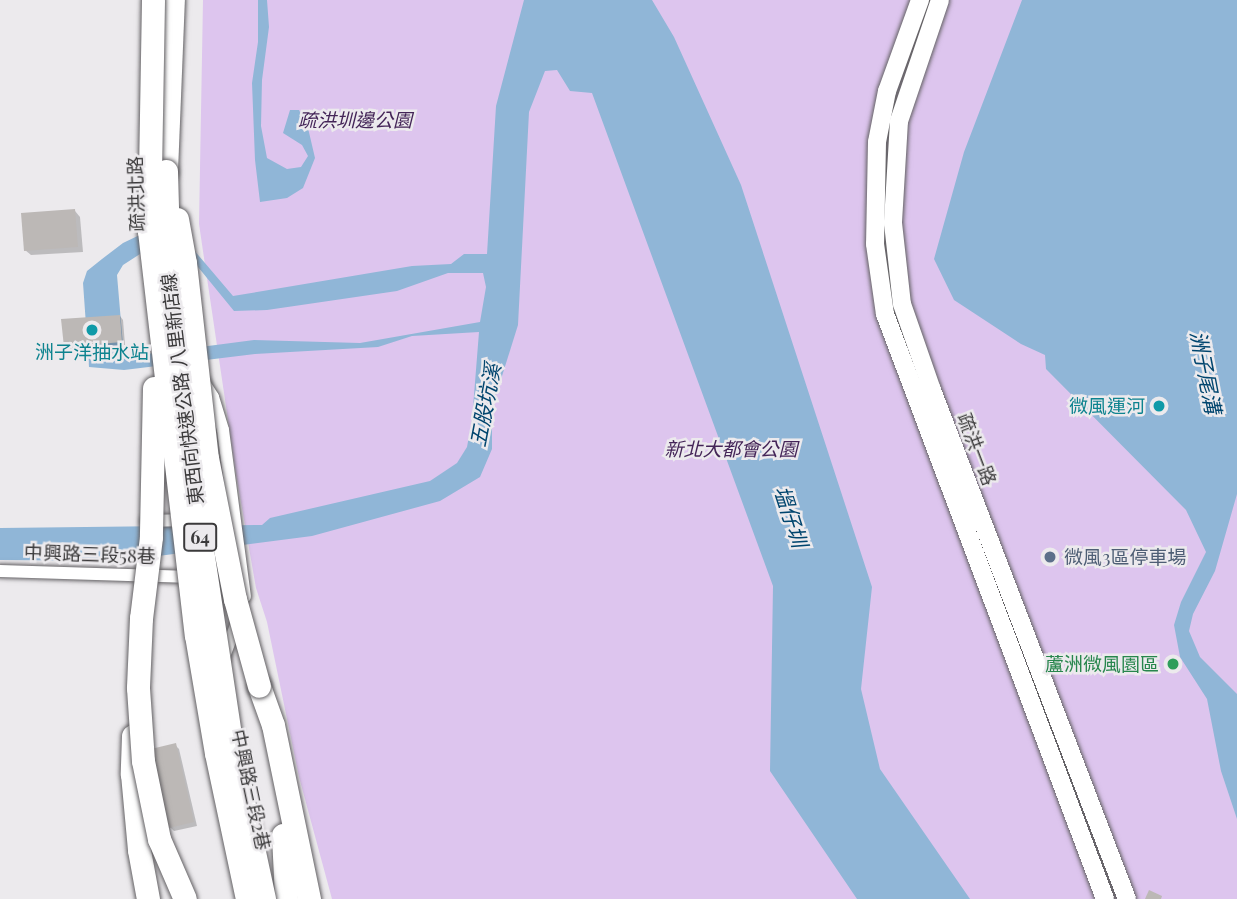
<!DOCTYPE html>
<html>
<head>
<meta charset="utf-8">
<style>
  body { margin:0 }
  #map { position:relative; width:1237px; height:899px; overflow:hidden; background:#eceaed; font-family:"Playfair Display","Noto Sans TC",serif }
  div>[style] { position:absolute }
  .green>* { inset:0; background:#ddc5ee }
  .water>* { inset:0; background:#90b6d7 }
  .shadow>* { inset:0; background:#0003 }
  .building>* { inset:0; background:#bcb8b6 }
  .roads { filter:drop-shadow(0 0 2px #636164) drop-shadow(0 0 2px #636164) }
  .street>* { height:12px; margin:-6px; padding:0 6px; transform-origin:6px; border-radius:6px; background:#fff }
  .secondary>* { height:18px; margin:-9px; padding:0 9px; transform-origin:9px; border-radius:9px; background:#fff }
  .highway>* { height:23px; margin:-11.5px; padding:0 11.5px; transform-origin:11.5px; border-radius:11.5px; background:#fff }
  .bridges { filter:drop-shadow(0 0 2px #636164) drop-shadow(0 0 2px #636164) }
  .highway-bridge>* { height:23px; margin:-11.5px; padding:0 11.5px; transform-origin:11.5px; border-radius:11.5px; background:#fff }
  .dots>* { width:19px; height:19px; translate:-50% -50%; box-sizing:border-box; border:4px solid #eceaed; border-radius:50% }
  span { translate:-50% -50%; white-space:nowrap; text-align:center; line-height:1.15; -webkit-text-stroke:5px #eceaed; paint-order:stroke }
  .shield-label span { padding:2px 5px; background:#eceaed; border:2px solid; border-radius:5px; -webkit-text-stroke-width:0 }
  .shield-label { font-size:18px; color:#3b3a3b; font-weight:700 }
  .park-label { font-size:19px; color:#442558; font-style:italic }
  .street-label { font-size:19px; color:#3b3a3b }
  .culture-label { font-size:19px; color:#0d838f }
  .right { translate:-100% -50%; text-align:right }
  .service-label { font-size:19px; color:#4e5e75 }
  .left { translate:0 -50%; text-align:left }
  .leisure-label { font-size:19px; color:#27864d }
  .water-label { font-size:21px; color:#00456e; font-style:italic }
</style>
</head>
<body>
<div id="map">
  <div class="green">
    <div style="clip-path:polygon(203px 0,1237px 0,1237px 899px,332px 899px,299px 777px,267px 622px,256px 588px,236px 474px,199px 224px)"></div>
  </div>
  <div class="water">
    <div style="clip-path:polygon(258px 0,267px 0,269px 27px,262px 80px,261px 126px,267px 158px,287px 169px,301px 167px,308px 156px,302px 145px,283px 133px,290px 110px,299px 110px,308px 128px,315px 158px,303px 188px,287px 198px,260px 202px,255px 160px,252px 83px,258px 42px)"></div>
    <div style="clip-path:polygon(evenodd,524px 0,652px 0,674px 37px,741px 185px,872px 587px,861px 689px,880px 769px,970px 899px,857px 899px,770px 771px,773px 586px,592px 93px,570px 91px,557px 70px,545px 71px,529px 112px,518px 325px,492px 408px,492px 449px,480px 477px,440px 501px,312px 536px,120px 561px,0 560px,0 528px,262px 525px,270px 518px,430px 481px,457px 463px,467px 447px,472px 420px,479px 332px,412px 336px,378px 347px,255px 354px,124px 370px,89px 367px,83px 283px,87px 271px,102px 259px,123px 243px,146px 232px,182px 236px,233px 296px,412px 266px,451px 264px,464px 254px,487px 254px,496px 106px,524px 0,154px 245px,180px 245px,234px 311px,267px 310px,397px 291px,448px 273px,483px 273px,486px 287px,480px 322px,360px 343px,254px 340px,124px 357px,117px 275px,123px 265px,154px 245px)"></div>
    <div style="clip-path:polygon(1022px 0,1237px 0,1237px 494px,1215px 571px,1193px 614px,1189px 631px,1200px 657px,1237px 694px,1237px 819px,1221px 771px,1207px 699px,1180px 657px,1174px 625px,1181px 602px,1206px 552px,1186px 510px,1046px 369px,1045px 355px,1021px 344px,954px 300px,934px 259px,964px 152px)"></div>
  </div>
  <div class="shadow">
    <div style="clip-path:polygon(75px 211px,80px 217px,83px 252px,31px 255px,25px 250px)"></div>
    <div style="clip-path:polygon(120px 316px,123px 320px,125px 345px,69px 350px,65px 346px)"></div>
    <div style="clip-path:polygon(175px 745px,179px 749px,197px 826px,174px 831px,170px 827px)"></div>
  </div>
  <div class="building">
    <div style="clip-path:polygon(75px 209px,78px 247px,24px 251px,21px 213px)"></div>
    <div style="clip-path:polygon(120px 315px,122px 342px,64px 347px,61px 319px)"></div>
    <div style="clip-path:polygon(176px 743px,194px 822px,169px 828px,151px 749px)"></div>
    <div style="clip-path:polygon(1149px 890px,1162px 896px,1161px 899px,1145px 899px)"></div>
  </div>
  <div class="roads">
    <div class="street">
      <div style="left:202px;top:380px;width:20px;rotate:57deg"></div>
      <div style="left:213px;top:397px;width:34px;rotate:73deg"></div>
      <div style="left:223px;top:430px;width:168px;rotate:82.5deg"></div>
      <div style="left:147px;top:521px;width:40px;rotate:-1.4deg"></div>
      <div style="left:0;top:571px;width:192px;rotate:1.8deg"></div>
      <div style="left:223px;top:659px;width:42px;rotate:-69deg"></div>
    </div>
    <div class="secondary">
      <div style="left:920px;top:0;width:97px;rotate:109.9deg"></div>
      <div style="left:887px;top:91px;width:52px;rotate:101.1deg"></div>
      <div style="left:877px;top:142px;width:102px;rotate:91.1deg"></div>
      <div style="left:875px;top:244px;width:71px;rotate:81.9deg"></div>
      <div style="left:885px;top:314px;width:625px;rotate:69.39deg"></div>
      <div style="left:940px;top:0;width:128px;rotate:108.7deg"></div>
      <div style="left:899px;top:121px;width:102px;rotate:93.4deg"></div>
      <div style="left:893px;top:223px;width:81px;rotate:83.7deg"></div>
      <div style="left:902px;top:304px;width:91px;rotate:70.8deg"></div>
      <div style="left:932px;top:390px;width:545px;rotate:69.04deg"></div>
    </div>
    <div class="highway">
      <div style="left:166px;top:171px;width:171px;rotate:-87.7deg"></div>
      <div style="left:259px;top:686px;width:41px;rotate:70.3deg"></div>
      <div style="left:273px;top:725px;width:178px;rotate:78.3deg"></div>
      <div style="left:133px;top:736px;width:38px;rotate:92deg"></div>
      <div style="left:132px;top:774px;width:76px;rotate:84.7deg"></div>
      <div style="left:139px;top:850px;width:50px;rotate:79.6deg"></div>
      <div style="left:283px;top:835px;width:64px;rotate:87.3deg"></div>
    </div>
  </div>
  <div class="bridges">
    <div class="highway-bridge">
      <div style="left:153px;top:0;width:231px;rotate:91deg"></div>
      <div style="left:149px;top:231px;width:407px;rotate:83.4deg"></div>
      <div style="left:196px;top:635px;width:120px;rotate:80.4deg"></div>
      <div style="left:216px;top:753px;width:149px;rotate:78deg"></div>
      <div style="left:166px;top:171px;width:106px;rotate:88.4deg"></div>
      <div style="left:177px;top:219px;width:45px;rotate:79.7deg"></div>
      <div style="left:185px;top:263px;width:196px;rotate:83.6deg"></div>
      <div style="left:207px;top:458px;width:144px;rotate:78.8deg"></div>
      <div style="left:235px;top:599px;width:90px;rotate:74.6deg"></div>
      <div style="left:178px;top:346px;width:165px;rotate:83.7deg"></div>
      <div style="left:196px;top:510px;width:247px;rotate:81.4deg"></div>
      <div style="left:233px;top:754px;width:148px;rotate:77.9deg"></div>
      <div style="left:154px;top:388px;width:149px;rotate:91.2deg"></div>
      <div style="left:151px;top:537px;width:82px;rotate:97deg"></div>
      <div style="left:141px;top:618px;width:70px;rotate:92.5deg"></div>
      <div style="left:138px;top:688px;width:73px;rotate:86.1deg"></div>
      <div style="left:143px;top:761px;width:80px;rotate:78.4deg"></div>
      <div style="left:159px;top:839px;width:65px;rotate:66.6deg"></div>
    </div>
  </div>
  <div class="dots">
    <div style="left:92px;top:330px;background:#0f9aa8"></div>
    <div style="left:1159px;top:406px;background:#0f9aa8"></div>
    <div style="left:1050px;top:557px;background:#5c6f8a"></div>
    <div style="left:1173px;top:664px;background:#2e9e5b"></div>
  </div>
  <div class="shield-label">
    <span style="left:200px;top:537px">64</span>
  </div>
  <div class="park-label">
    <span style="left:355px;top:120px">疏洪圳邊公園</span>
    <span style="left:731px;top:449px">新北大都會公園</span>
  </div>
  <div class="street-label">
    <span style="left:136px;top:194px;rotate:-92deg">疏洪北路</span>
    <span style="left:182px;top:389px;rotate:-97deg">東西向快速公路 八里新店線</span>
    <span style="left:977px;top:449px;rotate:69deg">疏洪一路</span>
    <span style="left:90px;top:554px;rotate:2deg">中興路三段58巷</span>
    <span style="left:251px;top:790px;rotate:78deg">中興路三段2巷</span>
  </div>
  <div class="culture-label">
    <span style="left:92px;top:352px">洲子洋抽水站</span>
    <span class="right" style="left:1145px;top:406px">微風運河</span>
  </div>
  <div class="service-label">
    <span class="left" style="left:1064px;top:557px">微風3區停車場</span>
  </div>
  <div class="leisure-label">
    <span class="right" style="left:1159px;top:664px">蘆洲微風園區</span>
  </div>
  <div class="water-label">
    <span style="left:1207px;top:372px;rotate:79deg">洲子尾溝</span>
    <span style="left:484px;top:405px;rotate:-79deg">五股坑溪</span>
    <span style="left:792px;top:516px;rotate:72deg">塭仔圳</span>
  </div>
</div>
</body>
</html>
